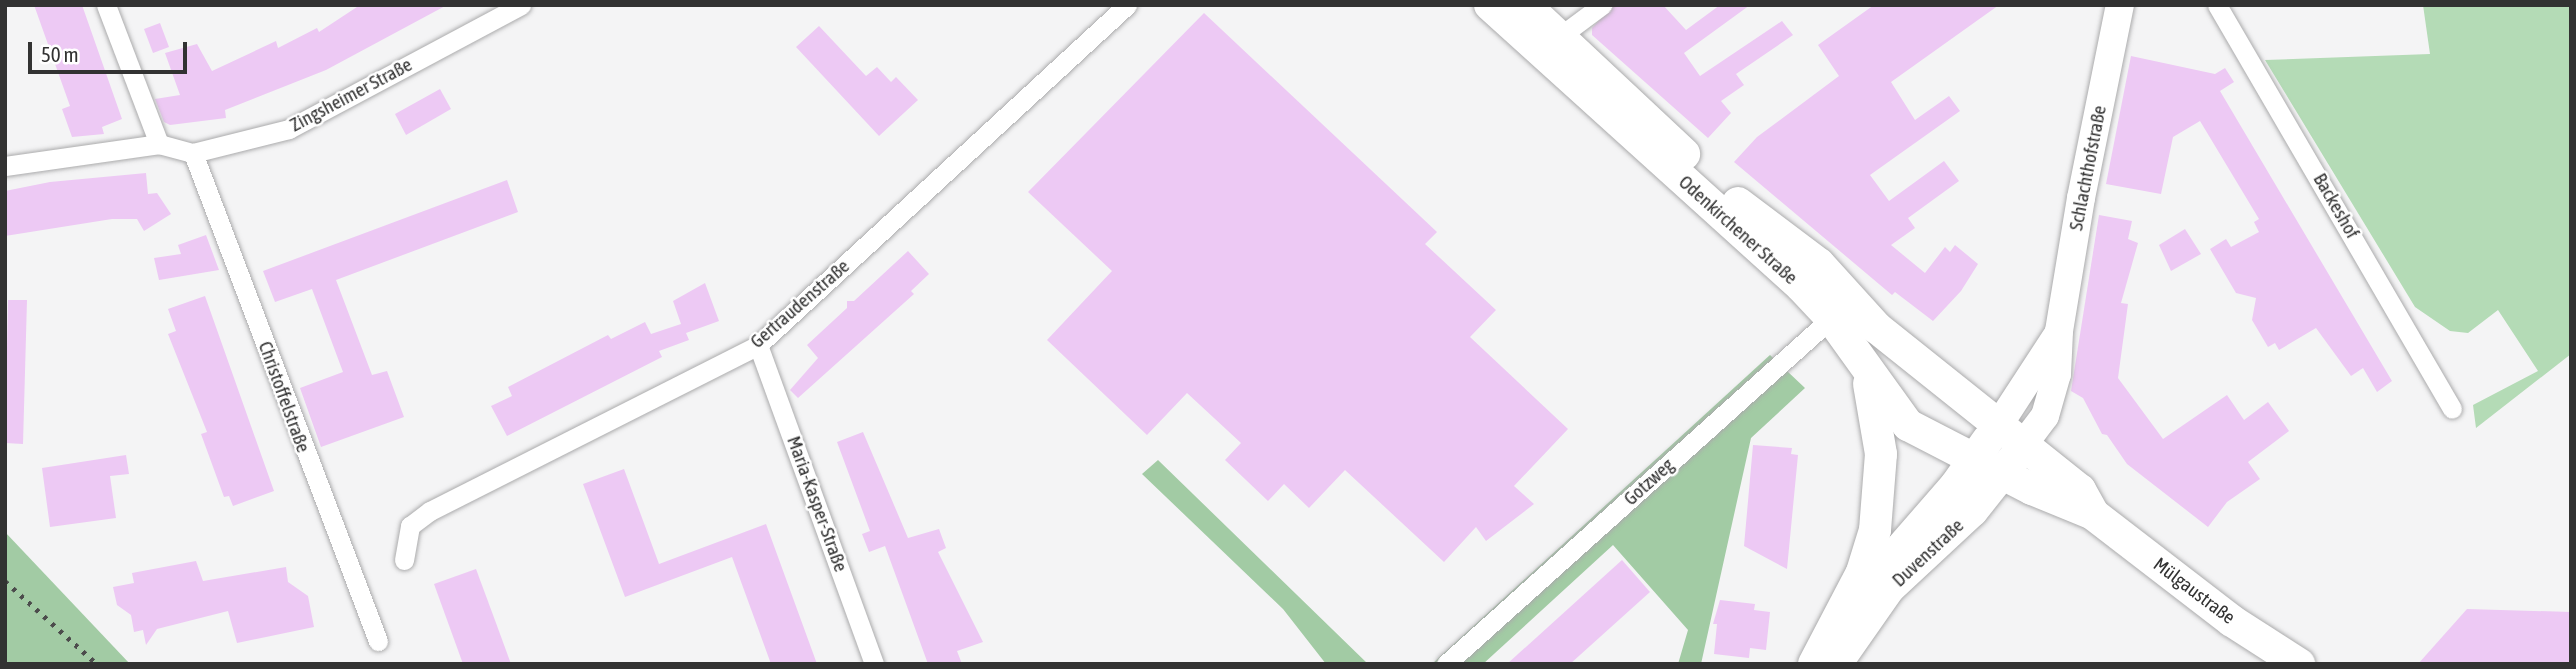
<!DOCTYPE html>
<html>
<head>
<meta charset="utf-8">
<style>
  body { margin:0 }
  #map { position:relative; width:2576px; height:669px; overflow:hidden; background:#f4f4f5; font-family:"Asap Condensed",sans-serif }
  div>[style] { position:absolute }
  .green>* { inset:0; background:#b4dbb6 }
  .forest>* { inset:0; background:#a2cba4 }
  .building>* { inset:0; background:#edc9f4 }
  .roads { filter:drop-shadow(0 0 2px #ababac) drop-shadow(0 0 2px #ababac) }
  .street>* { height:19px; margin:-9.5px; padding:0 9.5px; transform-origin:9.5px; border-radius:9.5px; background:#fff }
  .secondary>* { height:28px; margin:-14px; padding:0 14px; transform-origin:14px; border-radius:14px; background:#fff }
  .primary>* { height:32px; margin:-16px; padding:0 16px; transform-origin:16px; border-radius:16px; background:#fff }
  .rail>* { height:5px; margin-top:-2.5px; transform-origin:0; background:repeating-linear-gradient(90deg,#4c4c4c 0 3.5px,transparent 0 10.5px) }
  span { translate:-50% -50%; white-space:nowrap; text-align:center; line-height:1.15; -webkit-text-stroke:5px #fff; paint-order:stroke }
  .street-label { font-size:19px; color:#323232 }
  .frame { position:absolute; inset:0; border:7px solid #323232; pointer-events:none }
  .scale { position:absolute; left:28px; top:42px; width:159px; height:32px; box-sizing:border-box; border:4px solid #323232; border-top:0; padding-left:9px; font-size:21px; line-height:24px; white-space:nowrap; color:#323232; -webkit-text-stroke:5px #fff; paint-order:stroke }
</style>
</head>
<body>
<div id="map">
  <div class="green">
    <div style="clip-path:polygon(2423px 5px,2571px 5px,2571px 354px,2476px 428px,2473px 405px,2538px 371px,2498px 310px,2468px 333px,2450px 331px,2415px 307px,2265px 60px,2430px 54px)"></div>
  </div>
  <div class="forest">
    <div style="clip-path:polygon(1770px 355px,1805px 388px,1751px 438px,1701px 664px,1678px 664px,1688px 630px,1613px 545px,1483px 664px,1432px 664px)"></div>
    <div style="clip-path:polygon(1158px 460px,1368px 664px,1326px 664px,1283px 609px,1142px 474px)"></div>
    <div style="clip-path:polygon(5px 532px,130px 664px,5px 664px)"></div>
  </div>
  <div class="building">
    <div style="clip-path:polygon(34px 5px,82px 5px,122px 119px,102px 127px,104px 134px,72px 137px,62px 109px,70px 106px)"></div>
    <div style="clip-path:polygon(360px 5px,447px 5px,326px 70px,225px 110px,226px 118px,170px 125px,164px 122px,155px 99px,180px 95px,165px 53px,197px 44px,212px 71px,276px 41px,278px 48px,317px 28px,319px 32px)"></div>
    <div style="clip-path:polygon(1614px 5px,1663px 5px,1686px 30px,1720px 5px,1750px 5px,1684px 53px,1700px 76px,1782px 21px,1793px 35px,1736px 74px,1744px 85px,1721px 101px,1731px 113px,1708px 138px,1592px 35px,1592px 28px)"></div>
    <div style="clip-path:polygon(1874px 5px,1999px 5px,1891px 82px,1915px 120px,1949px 96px,1960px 111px,1870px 175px,1889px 201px,1944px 161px,1959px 181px,1908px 218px,1915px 228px,1891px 245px,1925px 273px,1945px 247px,1950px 252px,1955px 245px,1978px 264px,1961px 291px,1933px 321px,1895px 292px,1892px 295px,1734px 162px,1757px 137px,1839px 76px,1818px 45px)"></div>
    <div style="clip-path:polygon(1204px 13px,1437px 232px,1425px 244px,1496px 310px,1470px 337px,1568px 429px,1514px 486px,1534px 504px,1486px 541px,1476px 527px,1444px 562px,1345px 470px,1309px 508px,1284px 484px,1268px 501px,1225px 460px,1241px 443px,1187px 393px,1147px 435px,1047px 340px,1112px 271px,1028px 192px)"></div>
    <div style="clip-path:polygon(160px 23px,169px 47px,153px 53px,144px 29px)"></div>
    <div style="clip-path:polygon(819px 26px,866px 76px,877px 67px,891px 82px,896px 77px,918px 100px,879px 136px,796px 47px)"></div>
    <div style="clip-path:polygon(2131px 56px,2215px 74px,2225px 68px,2234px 82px,2220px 91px,2392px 381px,2377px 392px,2363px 368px,2351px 376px,2316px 328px,2279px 350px,2275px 343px,2268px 347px,2252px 320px,2256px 298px,2236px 293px,2210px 249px,2226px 239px,2231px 247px,2259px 232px,2254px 222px,2259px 219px,2200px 121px,2173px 137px,2161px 194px,2106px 184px)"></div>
    <div style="clip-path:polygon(440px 89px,451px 109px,406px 135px,395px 114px)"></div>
    <div style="clip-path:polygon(146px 173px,148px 194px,157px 193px,171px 214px,144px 231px,137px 219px,112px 219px,5px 236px,5px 191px,50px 182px)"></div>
    <div style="clip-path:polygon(507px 180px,518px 212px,336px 280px,372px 375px,387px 371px,404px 417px,321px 447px,300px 388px,343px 372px,312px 289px,275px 302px,263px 271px)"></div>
    <div style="clip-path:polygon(2099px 215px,2132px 221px,2128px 239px,2138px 243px,2121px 303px,2128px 304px,2118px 378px,2163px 439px,2227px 395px,2244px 420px,2268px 402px,2289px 431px,2248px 462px,2260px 479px,2227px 502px,2208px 527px,2127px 464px,2107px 435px,2102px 434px,2083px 398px,2071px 391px)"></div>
    <div style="clip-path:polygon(2185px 229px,2201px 254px,2171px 271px,2159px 245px)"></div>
    <div style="clip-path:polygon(206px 235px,219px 270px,159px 280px,154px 258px,181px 254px,178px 245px)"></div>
    <div style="clip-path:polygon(908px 251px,929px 274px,911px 291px,914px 294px,798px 398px,790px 390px,818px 358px,807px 345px,847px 308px,847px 301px,854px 301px)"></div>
    <div style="clip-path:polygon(705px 283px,719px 321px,686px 333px,689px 340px,659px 351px,662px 357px,507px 436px,491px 406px,512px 396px,508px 387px,608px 335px,611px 339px,645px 322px,651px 334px,681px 324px,673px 301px)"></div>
    <div style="clip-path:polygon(205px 296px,274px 491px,233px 506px,229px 496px,224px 497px,201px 434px,207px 432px,168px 334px,176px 331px,168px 309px)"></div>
    <div style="clip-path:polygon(8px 300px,27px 300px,23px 444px,5px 443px)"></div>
    <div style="clip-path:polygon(863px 432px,908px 538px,939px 529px,946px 548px,938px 552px,983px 642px,957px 651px,962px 664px,928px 664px,885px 546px,869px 552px,862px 534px,870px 531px,837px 442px)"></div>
    <div style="clip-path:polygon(1753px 445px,1792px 448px,1791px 454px,1798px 455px,1787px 569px,1744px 546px)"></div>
    <div style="clip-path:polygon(126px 455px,129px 474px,110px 476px,116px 518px,50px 527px,42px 468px)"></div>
    <div style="clip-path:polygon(624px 469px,659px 564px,766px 524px,817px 664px,771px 664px,732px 557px,625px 597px,583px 484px)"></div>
    <div style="clip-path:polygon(1622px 560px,1650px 592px,1570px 664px,1507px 664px)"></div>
    <div style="clip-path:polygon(196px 561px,203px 581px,286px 567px,288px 582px,308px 596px,314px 627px,237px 643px,228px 611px,157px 629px,146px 645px,143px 630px,134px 632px,131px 615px,117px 605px,113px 587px,134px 583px,132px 573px)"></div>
    <div style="clip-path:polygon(476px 569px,496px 623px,511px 664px,463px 664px,434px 584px)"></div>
    <div style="clip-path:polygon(1720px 600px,1755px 604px,1754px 610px,1770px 612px,1766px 650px,1750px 648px,1749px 658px,1714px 654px,1717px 624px,1713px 624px)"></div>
    <div style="clip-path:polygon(2467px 609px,2571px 612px,2571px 664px,2418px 664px)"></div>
  </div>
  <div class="roads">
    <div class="street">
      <div style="left:106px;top:5px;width:149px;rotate:69.1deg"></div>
      <div style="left:2217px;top:5px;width:467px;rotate:59.8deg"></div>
      <div style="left:1551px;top:43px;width:64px;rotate:-36.7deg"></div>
      <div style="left:193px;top:153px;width:522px;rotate:69.24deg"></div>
      <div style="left:5px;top:166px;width:156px;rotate:-8.1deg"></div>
      <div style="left:159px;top:144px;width:35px;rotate:15deg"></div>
      <div style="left:193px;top:153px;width:99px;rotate:-14deg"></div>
      <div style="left:289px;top:129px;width:263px;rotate:-28.1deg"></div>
      <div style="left:758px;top:345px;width:339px;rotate:70deg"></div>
      <div style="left:404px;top:560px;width:35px;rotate:-80deg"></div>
      <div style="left:410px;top:526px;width:25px;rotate:-37deg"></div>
      <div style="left:430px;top:511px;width:368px;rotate:-26.8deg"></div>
      <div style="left:758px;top:345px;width:502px;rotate:-42.66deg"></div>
      <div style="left:1446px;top:664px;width:527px;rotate:-41.92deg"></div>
    </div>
    <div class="secondary">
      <div style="left:1998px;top:426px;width:106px;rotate:-56.9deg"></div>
      <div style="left:2023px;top:445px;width:36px;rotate:-53deg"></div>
      <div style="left:2045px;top:416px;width:44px;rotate:-74.1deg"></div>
      <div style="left:2057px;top:374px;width:43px;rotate:-87.3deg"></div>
      <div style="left:2059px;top:331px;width:135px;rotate:-80.6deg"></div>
      <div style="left:2081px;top:198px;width:197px;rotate:-78.6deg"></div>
    </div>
    <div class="primary">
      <div style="left:1490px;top:5px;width:419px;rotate:42.1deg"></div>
      <div style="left:1801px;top:286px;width:44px;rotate:46.8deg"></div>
      <div style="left:1831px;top:318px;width:132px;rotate:54.3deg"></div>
      <div style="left:1908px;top:425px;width:140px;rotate:27.3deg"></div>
      <div style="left:2032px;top:489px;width:66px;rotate:22.3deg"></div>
      <div style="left:2093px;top:514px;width:175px;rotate:37.6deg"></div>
      <div style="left:2232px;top:621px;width:80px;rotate:32.7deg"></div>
      <div style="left:1525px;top:5px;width:218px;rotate:43.1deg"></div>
      <div style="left:1738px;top:203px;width:101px;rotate:37deg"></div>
      <div style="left:1819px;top:264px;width:86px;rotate:47.8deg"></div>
      <div style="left:1877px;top:328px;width:260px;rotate:38.6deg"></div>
      <div style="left:2080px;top:490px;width:25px;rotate:61deg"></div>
      <div style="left:1883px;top:569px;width:111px;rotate:-49deg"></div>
      <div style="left:1956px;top:485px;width:54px;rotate:-54.8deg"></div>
      <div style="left:1840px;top:658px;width:85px;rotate:-55deg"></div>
      <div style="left:1889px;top:588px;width:113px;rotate:-42.9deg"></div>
      <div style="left:1972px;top:511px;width:68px;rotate:-51.6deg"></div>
      <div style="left:1814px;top:664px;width:104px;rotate:-62.4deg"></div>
      <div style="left:1862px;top:572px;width:44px;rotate:-72.8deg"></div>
      <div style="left:1875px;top:530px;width:76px;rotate:-85.5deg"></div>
      <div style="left:1881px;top:454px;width:71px;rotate:-99.7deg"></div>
    </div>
  </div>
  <div class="rail">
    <div style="left:5px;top:581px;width:124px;rotate:42.1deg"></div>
  </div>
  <div class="street-label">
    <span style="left:351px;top:95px;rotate:-28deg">Zingsheimer Straße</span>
    <span style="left:2088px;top:168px;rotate:-79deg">Schlachthofstraße</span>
    <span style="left:2336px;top:206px;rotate:60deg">Backeshof</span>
    <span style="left:1738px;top:230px;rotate:42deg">Odenkirchener Straße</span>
    <span style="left:800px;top:304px;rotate:-41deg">Gertraudenstraße</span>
    <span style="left:284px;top:397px;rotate:70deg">Christoffelstraße</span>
    <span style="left:1649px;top:482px;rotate:-42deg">Gotzweg</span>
    <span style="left:817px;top:504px;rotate:70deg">Maria-Kasper-Straße</span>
    <span style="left:1928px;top:553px;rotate:-43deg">Duvenstraße</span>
    <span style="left:2194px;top:591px;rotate:37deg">Mülgaustraße</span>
  </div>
  <div class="frame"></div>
  <div class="scale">50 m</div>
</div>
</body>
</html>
